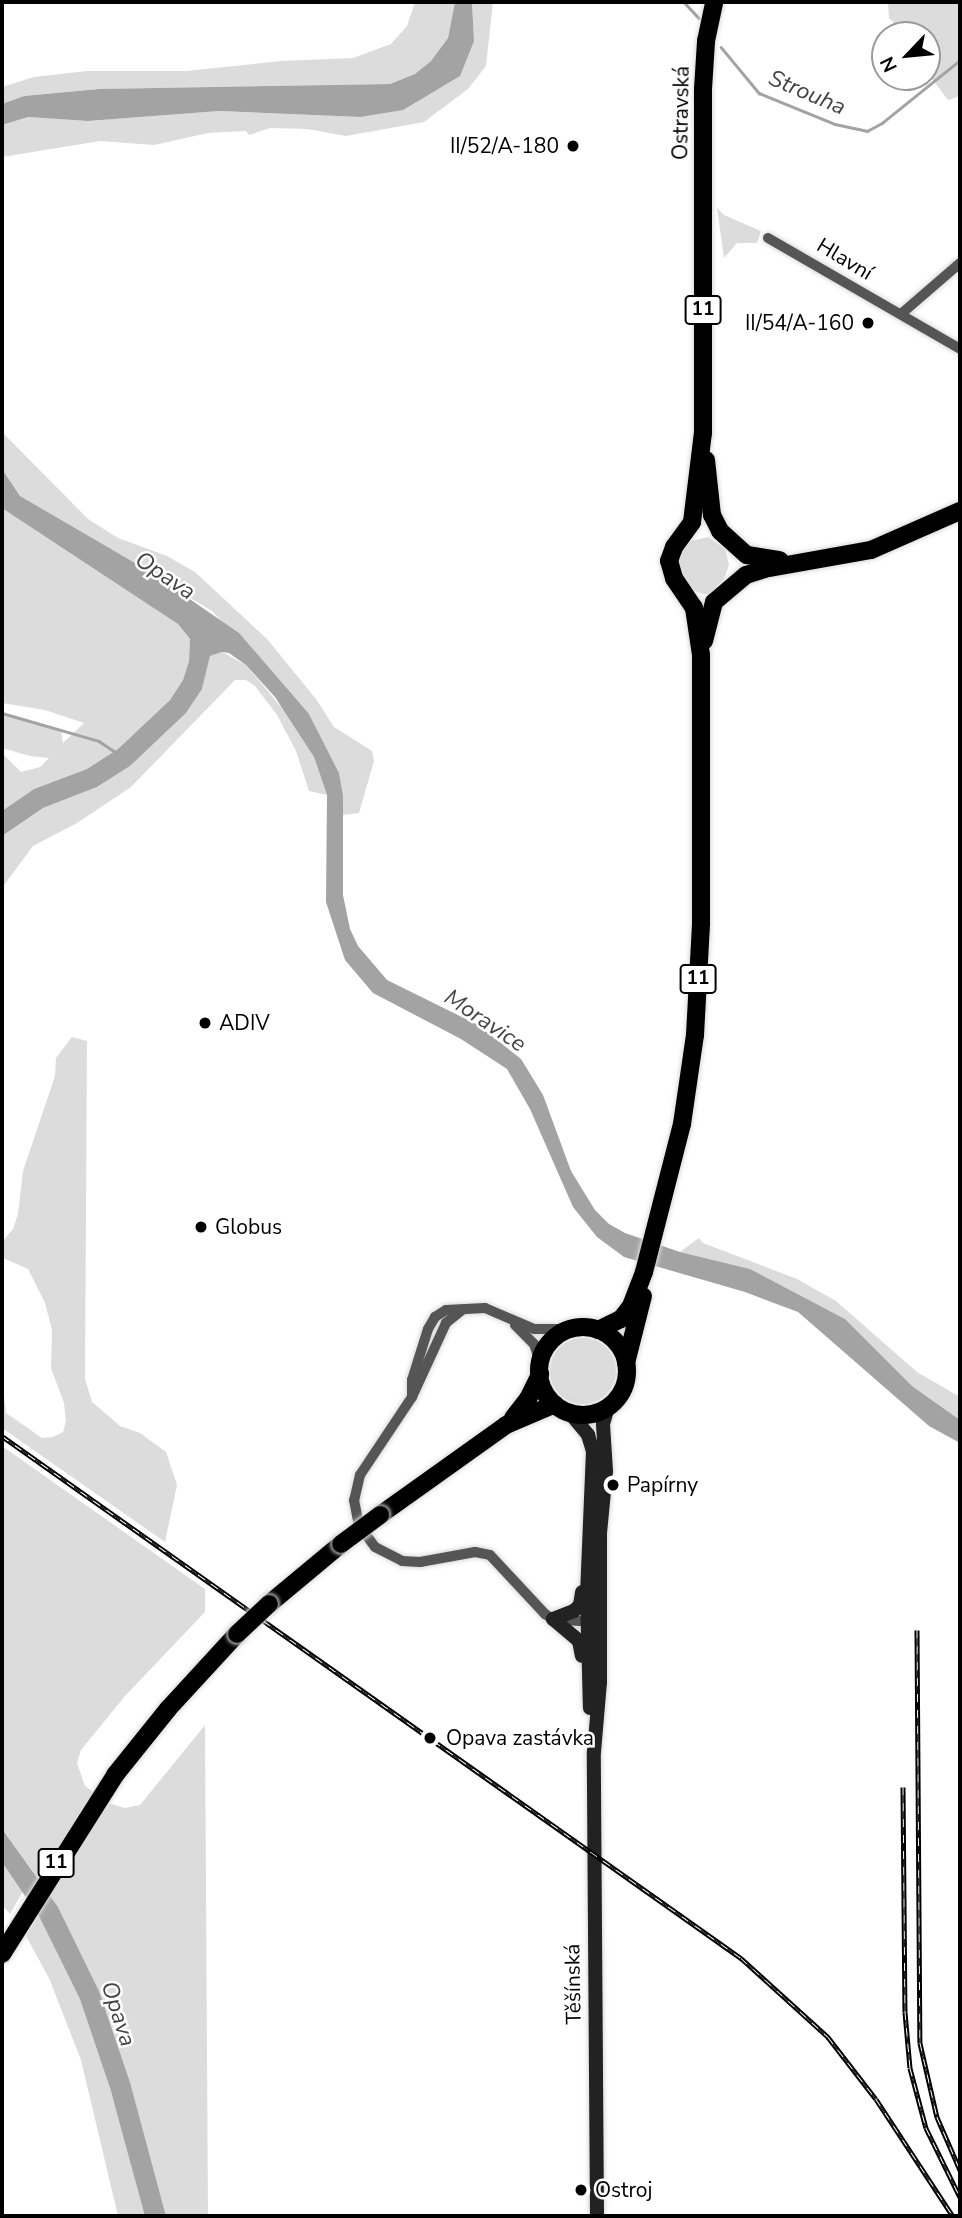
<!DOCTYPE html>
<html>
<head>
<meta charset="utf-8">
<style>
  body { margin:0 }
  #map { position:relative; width:962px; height:2218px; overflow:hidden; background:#fff; font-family:"Nunito Sans",sans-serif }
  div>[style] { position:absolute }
  .green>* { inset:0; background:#dcdcdc }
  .round { border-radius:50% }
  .water>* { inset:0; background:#a3a3a3 }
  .stream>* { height:2.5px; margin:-1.25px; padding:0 1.25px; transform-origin:1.25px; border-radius:1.25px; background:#a3a3a3 }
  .roads { filter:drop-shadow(0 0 2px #dbdbdb) drop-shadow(0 0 2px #dbdbdb) }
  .street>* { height:10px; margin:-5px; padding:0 5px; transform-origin:5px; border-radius:5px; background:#555 }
  .secondary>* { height:14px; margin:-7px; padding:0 7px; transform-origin:7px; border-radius:7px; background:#222 }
  .primary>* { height:18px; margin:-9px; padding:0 9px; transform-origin:9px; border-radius:9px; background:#000 }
  .primary>.ring { margin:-9px; padding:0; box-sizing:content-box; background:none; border:18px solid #000; border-radius:50% }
  .rail>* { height:5px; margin-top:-2.5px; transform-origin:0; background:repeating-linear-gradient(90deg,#fff 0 8px,#000 0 16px); box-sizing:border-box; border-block:2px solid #000 }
  .bridges { filter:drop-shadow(0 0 2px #dbdbdb) drop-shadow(0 0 2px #dbdbdb) }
  .primary-bridge>* { height:18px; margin:-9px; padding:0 9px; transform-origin:9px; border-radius:9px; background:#000 }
  .dots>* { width:19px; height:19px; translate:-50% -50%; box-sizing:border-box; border:4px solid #fff; border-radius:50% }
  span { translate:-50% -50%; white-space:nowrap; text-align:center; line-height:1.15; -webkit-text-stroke:5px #fff; paint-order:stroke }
  .shield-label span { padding:2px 5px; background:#fff; border:2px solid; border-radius:5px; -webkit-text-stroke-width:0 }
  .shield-label { font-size:19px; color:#000; font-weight:700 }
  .street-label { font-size:21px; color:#000 }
  .poi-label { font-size:21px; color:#000 }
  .right { translate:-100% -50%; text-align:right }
  .left { translate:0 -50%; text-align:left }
  .water-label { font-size:23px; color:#444; font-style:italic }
  .frame { position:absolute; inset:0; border:4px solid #000; pointer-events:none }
  .north { position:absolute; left:871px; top:21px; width:70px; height:70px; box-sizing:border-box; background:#fff; border:2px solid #999; border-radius:50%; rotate:244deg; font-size:19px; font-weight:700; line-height:28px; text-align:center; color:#000 }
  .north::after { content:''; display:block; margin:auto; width:24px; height:32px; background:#000; clip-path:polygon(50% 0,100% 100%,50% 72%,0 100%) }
</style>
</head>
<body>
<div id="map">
  <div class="green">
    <div style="clip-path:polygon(415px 2px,455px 2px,448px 38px,431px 61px,415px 74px,390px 84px,99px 89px,24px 96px,2px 104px,2px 87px,34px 77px,87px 71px,186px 71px,281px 61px,353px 58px,391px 44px,407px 26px)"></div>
    <div style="clip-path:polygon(472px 2px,493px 2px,486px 66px,468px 89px,424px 122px,346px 136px,307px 129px,270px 128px,249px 135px,246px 131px,208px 133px,154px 145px,100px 141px,2px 157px,2px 125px,28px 117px,88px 121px,219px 111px,360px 117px,474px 41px)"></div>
    <div style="clip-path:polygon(888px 2px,960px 2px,960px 96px,948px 100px,927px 72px,927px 35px,905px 35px,889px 18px)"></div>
    <div style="clip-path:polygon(717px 208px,724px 215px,761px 231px,757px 243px,737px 243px,724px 258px)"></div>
    <div style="clip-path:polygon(2px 432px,88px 519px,118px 538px,167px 556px,195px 572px,267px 639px,316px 699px,334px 727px,372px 751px,374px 761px,359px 813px,343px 815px,339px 773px,309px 714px,212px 611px,20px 496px,2px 469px)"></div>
    <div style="clip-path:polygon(2px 505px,178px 624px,190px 639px,189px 661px,183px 680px,170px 700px,118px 749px,87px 769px,34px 789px,2px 811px,2px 753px,21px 772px,40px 767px,49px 758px,30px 756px,2px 748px,2px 712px,61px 730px,63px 743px,84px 723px,45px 710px,2px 703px)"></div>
    <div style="clip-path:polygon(708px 537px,725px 549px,729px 565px,724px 579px,709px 594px,704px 594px,691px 590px,681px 580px,676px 561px,686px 542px)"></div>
    <div style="clip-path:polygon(222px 652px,246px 665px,292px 720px,314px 757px,327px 795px,309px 791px,296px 751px,277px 715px,255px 686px,246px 680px,235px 680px,131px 787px,77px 823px,33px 846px,2px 888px,2px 836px,43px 808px,97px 787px,130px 766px,186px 713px,202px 689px,210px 656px)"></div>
    <div style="clip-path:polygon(72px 1037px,87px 1041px,85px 1379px,92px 1402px,120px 1426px,140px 1433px,166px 1452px,177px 1485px,165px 1542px,2px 1428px,2px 1378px,6px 1413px,42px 1438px,53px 1437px,63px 1432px,66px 1421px,64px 1403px,51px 1368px,52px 1330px,45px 1303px,28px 1269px,3px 1258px,2px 1242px,13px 1229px,18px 1214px,23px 1171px,55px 1076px,56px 1058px)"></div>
    <div style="clip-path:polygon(699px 1238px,703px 1243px,797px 1279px,836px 1301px,917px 1372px,960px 1397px,960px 1420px,912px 1386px,845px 1319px,750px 1269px,680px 1252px)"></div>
    <div class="round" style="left:550px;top:1338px;width:66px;height:66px"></div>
    <div style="clip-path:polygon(2px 1446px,205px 1589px,205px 1612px,125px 1696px,81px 1750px,77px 1763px,85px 1786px,108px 1803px,125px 1808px,140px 1805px,205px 1725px,208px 2216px,166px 2216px,130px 2082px,99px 1991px,58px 1907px,2px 1829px)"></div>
    <div style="clip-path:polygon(2px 1862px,23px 1891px,10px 1914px,2px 1905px)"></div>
    <div style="clip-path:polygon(40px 1913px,77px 1988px,101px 2058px,147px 2216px,118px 2216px,81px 2060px,49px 1978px,26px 1936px)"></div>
  </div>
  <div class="water">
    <div style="clip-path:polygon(455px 2px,472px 2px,474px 41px,460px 76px,403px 110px,360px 117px,219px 111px,88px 121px,28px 117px,2px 125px,2px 104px,24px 96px,99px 89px,390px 84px,415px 74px,431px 61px,448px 38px)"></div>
    <div style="clip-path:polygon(2px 469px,20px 496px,152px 573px,239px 633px,309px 714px,339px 773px,343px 796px,343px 895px,350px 929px,358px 946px,387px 980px,478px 1025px,521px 1059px,543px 1095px,571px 1171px,595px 1210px,609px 1224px,625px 1233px,680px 1252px,750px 1269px,845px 1319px,912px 1386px,960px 1420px,960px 1443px,929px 1426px,798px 1312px,745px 1292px,624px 1257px,597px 1237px,573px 1207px,530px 1109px,507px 1069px,461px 1039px,373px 993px,345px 960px,326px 902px,327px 795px,314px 757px,275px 697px,246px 665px,229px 653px,222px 652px,210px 656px,202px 689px,186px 713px,130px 766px,97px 787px,43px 808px,2px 836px,2px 811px,34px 789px,87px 769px,118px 749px,170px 700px,183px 680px,189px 661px,190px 639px,178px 624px,5px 510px,2px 505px)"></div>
    <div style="clip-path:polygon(2px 1829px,58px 1907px,99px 1991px,130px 2082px,166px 2216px,145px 2216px,110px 2088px,80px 1999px,40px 1918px,2px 1862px)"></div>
  </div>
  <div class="stream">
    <div style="left:684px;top:2px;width:22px;rotate:47deg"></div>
    <div style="left:721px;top:47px;width:60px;rotate:50.4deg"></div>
    <div style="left:759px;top:93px;width:82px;rotate:22.2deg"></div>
    <div style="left:835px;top:124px;width:33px;rotate:12deg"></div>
    <div style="left:867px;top:131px;width:17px;rotate:-28deg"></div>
    <div style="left:882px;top:123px;width:100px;rotate:-38.9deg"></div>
    <div style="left:2px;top:713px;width:101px;rotate:16.1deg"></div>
    <div style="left:99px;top:741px;width:22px;rotate:34deg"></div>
  </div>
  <div class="roads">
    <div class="street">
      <div style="left:768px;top:238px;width:222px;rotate:30deg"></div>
      <div style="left:901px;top:314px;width:78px;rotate:-40.8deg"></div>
      <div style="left:462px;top:1310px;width:21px;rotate:141deg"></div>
      <div style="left:446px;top:1323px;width:81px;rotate:114.7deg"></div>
      <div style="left:412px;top:1397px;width:94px;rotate:123.7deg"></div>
      <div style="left:360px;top:1475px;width:26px;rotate:103deg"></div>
      <div style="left:354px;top:1500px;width:25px;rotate:79deg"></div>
      <div style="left:359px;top:1525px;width:27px;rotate:54deg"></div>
      <div style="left:375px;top:1547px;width:30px;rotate:27deg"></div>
      <div style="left:402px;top:1561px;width:18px;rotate:3deg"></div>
      <div style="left:420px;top:1562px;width:56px;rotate:-10.3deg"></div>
      <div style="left:475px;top:1552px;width:15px;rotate:11deg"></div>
      <div style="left:490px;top:1555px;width:81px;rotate:47deg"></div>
      <div style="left:545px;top:1614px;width:9px;rotate:32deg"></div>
      <div style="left:553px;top:1619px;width:40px;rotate:4.3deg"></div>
      <div style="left:515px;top:1325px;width:27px;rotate:45deg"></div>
      <div style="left:534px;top:1344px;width:20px;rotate:72deg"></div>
      <div style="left:412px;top:1397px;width:17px;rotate:-90deg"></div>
      <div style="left:412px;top:1380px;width:53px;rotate:-72.6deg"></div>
      <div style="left:428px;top:1329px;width:14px;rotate:-60deg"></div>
      <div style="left:435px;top:1317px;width:13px;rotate:-32deg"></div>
      <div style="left:446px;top:1310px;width:39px;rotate:-3deg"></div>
      <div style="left:485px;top:1308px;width:53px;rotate:23.2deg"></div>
      <div style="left:534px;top:1329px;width:35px"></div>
    </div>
    <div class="secondary">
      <div style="left:569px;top:1412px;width:30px;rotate:50deg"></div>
      <div style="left:588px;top:1435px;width:17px;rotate:73deg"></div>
      <div style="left:593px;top:1451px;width:145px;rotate:92.4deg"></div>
      <div style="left:587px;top:1596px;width:112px;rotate:88.5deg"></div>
      <div style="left:553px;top:1619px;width:22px;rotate:-21deg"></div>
      <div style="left:574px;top:1611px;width:8px;rotate:-45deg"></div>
      <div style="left:580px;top:1605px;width:13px;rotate:-81deg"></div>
      <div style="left:553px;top:1619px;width:34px;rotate:40deg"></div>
      <div style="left:579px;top:1641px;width:15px;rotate:79deg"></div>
      <div style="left:597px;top:2216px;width:464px;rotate:-90.4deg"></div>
      <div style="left:594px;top:1752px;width:70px;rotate:-85.1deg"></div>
      <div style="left:600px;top:1682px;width:149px;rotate:-90deg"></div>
      <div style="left:600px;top:1533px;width:62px;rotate:-84.5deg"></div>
      <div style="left:606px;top:1471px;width:47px;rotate:-93.7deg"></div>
      <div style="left:603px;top:1424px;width:18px;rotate:-74deg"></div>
    </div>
    <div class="primary">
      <div style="left:706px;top:460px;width:55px;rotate:83.8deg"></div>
      <div style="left:712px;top:515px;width:18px;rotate:63deg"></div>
      <div style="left:720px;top:531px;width:36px;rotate:42deg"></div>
      <div style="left:747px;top:555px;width:33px;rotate:9deg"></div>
      <div style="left:704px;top:641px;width:40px;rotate:-75.6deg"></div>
      <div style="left:714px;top:602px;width:42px;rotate:-40.2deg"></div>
      <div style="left:746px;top:575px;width:19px;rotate:-18deg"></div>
      <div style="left:764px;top:569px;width:109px;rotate:-10.1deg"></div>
      <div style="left:871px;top:550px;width:97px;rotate:-23.7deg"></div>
      <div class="ring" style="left:539px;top:1327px;width:70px;height:70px"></div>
      <div style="left:598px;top:1330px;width:25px;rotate:-26deg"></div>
      <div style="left:621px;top:1319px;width:16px;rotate:-52deg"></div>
      <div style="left:631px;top:1306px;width:36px;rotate:-69deg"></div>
      <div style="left:644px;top:1272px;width:153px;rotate:-75.6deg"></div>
      <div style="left:682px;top:1124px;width:90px;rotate:-81.7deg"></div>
      <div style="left:695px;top:1035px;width:112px;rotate:-86.9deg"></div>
      <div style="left:701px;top:923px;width:268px;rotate:-90deg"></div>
      <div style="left:701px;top:655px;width:48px;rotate:-98.5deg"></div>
      <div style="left:694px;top:608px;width:36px;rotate:-124deg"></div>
      <div style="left:674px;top:578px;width:18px;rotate:-106deg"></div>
      <div style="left:669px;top:561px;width:15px;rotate:-70deg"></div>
      <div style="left:674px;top:547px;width:31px;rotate:-54deg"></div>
      <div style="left:692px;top:522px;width:90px;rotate:-83deg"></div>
      <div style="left:703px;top:433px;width:344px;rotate:-90deg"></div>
      <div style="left:703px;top:89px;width:48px;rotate:-86.4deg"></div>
      <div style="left:706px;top:41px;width:40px;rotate:-78deg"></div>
      <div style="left:626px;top:1363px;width:69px;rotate:-75.8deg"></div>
      <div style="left:513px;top:1418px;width:24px;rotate:-52deg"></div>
      <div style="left:528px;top:1399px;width:28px;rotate:-64deg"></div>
      <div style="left:380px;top:1515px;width:155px;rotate:-35.5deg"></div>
      <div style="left:506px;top:1425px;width:53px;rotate:-23.2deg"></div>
      <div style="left:269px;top:1604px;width:94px;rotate:-39.8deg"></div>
      <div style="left:2px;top:1954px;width:212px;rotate:-57.7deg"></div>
      <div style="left:115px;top:1775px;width:85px;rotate:-51.2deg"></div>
      <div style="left:168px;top:1709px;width:102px;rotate:-47.4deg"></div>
    </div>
  </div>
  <div class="rail">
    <div style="left:2px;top:1436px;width:905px;rotate:35.24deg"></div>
    <div style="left:741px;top:1958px;width:118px;rotate:42.2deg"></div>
    <div style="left:828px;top:2037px;width:78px;rotate:52.3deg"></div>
    <div style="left:876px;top:2099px;width:140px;rotate:56.7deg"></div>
    <div style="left:917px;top:1630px;width:413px;rotate:89.6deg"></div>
    <div style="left:920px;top:2043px;width:76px;rotate:77.1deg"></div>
    <div style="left:937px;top:2117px;width:58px;rotate:66.5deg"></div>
    <div style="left:903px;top:1787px;width:225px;rotate:89.5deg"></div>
    <div style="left:905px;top:2012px;width:56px;rotate:84.9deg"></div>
    <div style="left:910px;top:2068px;width:62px;rotate:75.1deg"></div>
    <div style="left:926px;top:2128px;width:77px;rotate:63.8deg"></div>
  </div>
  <div class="bridges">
    <div class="primary-bridge">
      <div style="left:341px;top:1544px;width:49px;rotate:-36.6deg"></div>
      <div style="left:237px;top:1634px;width:44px;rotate:-43.2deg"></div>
    </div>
  </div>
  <div class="dots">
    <div style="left:573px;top:146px;background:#000"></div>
    <div style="left:868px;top:323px;background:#000"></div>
    <div style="left:205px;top:1023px;background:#000"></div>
    <div style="left:201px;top:1227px;background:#000"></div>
    <div style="left:613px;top:1485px;background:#000"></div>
    <div style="left:430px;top:1738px;background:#000"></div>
    <div style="left:581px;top:2190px;background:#000"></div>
  </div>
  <div class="shield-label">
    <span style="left:703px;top:310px">11</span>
    <span style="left:698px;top:979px">11</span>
    <span style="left:56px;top:1863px">11</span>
  </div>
  <div class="street-label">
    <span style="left:681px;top:113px;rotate:-89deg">Ostravská</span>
    <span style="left:845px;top:259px;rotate:31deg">Hlavní</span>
    <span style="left:573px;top:1984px;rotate:-91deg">Těšínská</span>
  </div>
  <div class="poi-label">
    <span class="right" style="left:559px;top:146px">II/52/A-180</span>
    <span class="right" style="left:854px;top:323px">II/54/A-160</span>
    <span class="left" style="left:219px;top:1023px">ADIV</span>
    <span class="left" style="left:215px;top:1227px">Globus</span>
    <span class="left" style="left:627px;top:1485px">Papírny</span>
    <span class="left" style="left:446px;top:1738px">Opava zastávka</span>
    <span class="left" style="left:595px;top:2190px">Ostroj</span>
  </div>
  <div class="water-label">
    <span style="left:807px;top:93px;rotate:23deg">Strouha</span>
    <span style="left:165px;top:576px;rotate:34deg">Opava</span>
    <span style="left:485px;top:1021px;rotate:34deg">Moravice</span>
    <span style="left:118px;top:2014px;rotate:72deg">Opava</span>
  </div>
  <div class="frame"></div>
  <div class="north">N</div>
</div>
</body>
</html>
